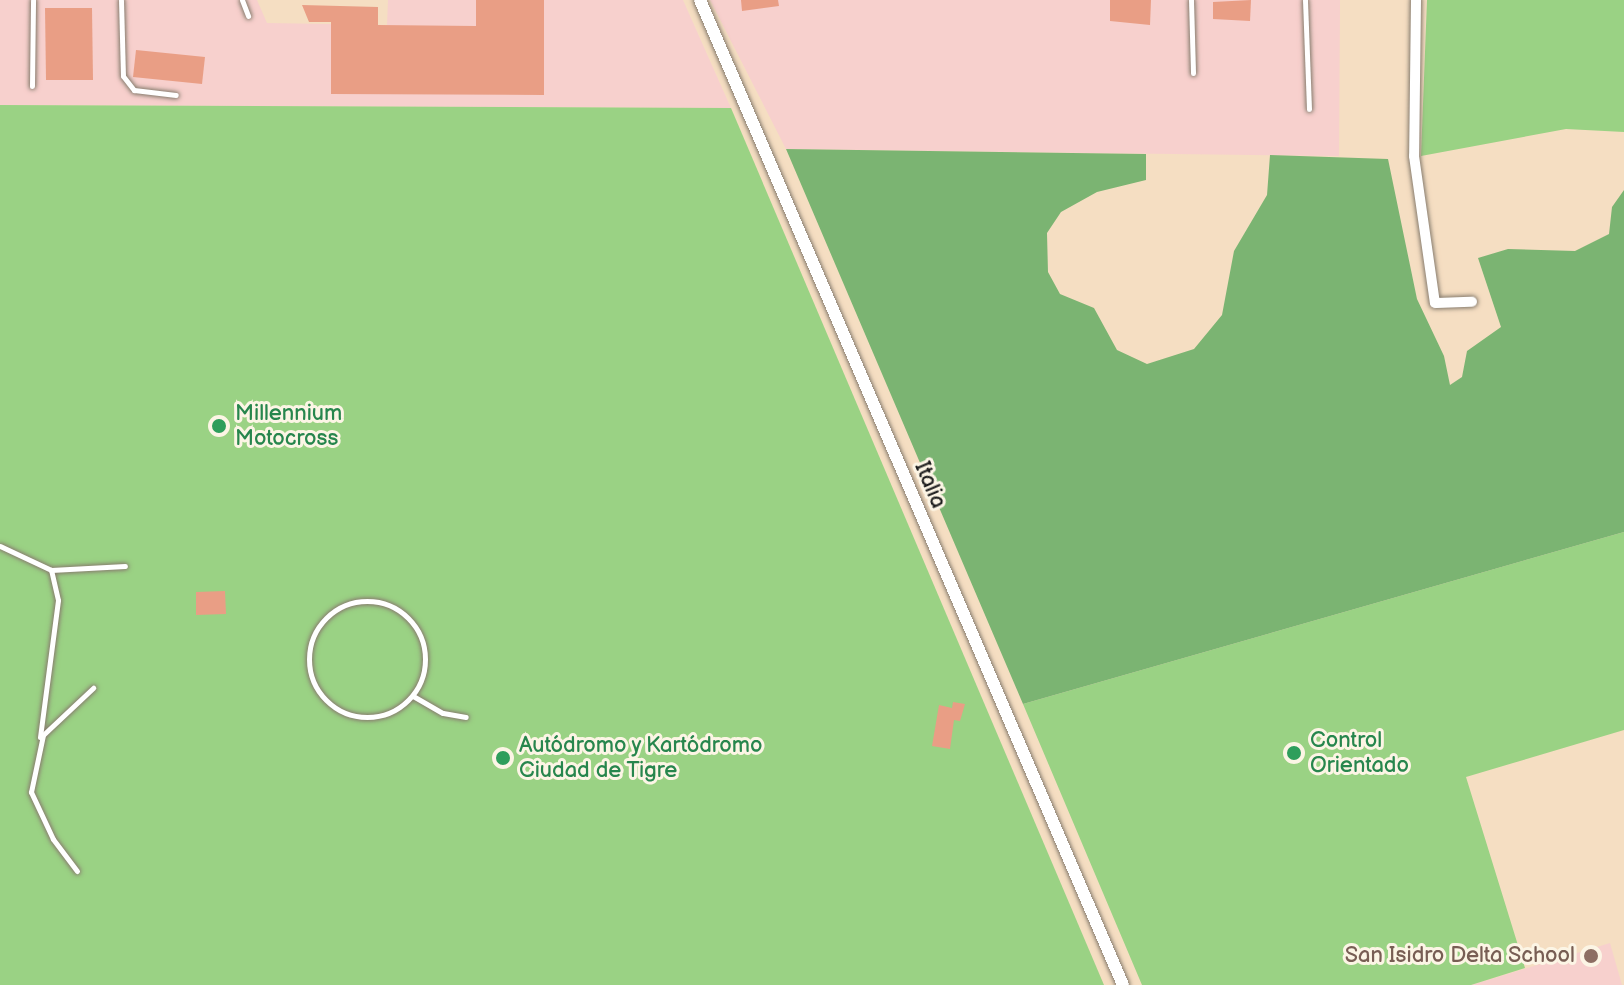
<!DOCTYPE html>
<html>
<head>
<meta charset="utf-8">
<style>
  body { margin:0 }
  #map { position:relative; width:1624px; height:985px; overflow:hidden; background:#f5dec2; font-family:"Balsamiq Sans",sans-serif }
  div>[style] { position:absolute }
  .built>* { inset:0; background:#f7d0cd }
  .green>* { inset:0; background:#9ad284 }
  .forest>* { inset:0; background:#7bb472 }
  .building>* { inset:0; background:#e99e85 }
  .roads { filter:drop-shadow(0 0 2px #887d6f) drop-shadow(0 0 2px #887d6f) }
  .service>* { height:5px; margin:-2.5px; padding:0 2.5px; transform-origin:2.5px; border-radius:2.5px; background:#fff }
  .service>.ring { margin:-2.5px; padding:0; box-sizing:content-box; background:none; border:5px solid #fff; border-radius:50% }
  .minor>* { height:10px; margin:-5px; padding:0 5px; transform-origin:5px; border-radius:5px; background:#fff }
  .tertiary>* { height:12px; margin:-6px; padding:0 6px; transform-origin:6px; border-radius:6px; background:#fff }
  .dots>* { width:22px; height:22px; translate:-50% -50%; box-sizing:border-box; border:4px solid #fcf5e5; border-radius:50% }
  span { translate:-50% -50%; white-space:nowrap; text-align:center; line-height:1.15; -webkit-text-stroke:6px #fcf5e5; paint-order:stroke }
  .leisure-label { font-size:22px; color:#27864d }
  .left { translate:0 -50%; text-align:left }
  .street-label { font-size:22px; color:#1c1c1c }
  .education-label { font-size:22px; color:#785e54 }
  .right { translate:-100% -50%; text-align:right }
</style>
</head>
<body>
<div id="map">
  <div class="built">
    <div style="clip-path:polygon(0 0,257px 0,267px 23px,387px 25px,388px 0,683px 0,731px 108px,0 105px)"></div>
    <div style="clip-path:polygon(710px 0,1340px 0,1339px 156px,786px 149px)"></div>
    <div style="clip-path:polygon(1610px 943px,1622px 985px,1471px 985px)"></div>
  </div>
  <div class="green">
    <div style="clip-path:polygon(1427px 0,1624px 0,1624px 132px,1566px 129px,1421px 156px)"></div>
    <div style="clip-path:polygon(0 105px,731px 108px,1104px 985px,0 985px)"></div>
    <div style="clip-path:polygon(1624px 532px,1624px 730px,1466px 777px,1525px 968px,1471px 985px,1142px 985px,1023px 704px)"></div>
  </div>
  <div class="forest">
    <div style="clip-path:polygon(786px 149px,1146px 154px,1146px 180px,1097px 192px,1061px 212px,1047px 233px,1048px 272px,1060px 294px,1094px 308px,1117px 350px,1147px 364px,1194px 349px,1222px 315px,1234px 251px,1267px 195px,1270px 155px,1388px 159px,1417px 299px,1444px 356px,1450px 385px,1462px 377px,1467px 351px,1501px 327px,1478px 258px,1508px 249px,1575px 251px,1609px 234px,1612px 207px,1624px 190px,1624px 532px,1023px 704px)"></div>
  </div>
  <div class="building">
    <div style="clip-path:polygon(476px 0,544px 0,544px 95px,331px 94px,331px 22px,309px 22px,302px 5px,378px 7px,378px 25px,476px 26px)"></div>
    <div style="clip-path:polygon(741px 0,778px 0,779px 6px,742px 11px)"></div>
    <div style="clip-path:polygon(1110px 0,1151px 0,1150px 25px,1110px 21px)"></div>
    <div style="clip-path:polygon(1251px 0,1250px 21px,1213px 19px,1213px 2px)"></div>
    <div style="clip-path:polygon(45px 8px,92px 8px,93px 80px,46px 80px)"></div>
    <div style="clip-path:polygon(136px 50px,205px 57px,202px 84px,133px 77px)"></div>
    <div style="clip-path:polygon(225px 591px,226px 614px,196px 615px,196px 592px)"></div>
    <div style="clip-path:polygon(953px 702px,965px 704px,960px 721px,954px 720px,950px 749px,932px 746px,939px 705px,952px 708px)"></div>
  </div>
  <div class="roads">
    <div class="service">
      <div style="left:121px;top:0;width:76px;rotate:88.5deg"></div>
      <div style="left:123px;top:76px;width:18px;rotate:52deg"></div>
      <div style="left:134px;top:90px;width:42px;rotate:6.8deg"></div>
      <div style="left:242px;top:0;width:17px;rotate:69deg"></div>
      <div style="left:1191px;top:0;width:73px;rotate:88.4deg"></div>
      <div style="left:1305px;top:0;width:109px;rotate:87.9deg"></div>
      <div style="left:32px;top:86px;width:86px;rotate:-89.3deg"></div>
      <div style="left:0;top:546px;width:56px;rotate:25.2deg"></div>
      <div style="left:51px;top:570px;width:74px;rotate:-3.1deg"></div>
      <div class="ring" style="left:309px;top:601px;width:111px;height:111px"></div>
      <div style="left:413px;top:696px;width:34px;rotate:30deg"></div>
      <div style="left:443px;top:713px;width:23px;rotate:10deg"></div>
      <div style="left:40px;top:737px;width:138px;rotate:-82.5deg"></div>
      <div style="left:58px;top:600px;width:31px;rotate:-103deg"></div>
      <div style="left:77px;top:871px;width:40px;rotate:-127deg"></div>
      <div style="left:53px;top:839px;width:52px;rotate:-115.1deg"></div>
      <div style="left:31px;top:792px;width:58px;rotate:-78.1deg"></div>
      <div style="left:43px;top:735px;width:69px;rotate:-43.2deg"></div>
    </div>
    <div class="minor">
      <div style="left:1416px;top:0;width:156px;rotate:90.7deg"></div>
      <div style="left:1414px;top:156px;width:148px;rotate:81.9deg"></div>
      <div style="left:1435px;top:303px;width:37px;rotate:-2deg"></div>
    </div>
    <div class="tertiary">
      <div style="left:700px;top:0;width:1072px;rotate:66.76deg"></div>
    </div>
  </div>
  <div class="dots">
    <div style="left:219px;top:426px;background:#2e9e5b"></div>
    <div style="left:1294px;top:753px;background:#2e9e5b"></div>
    <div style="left:503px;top:758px;background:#2e9e5b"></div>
    <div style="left:1591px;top:956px;background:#8d6e63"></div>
  </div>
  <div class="leisure-label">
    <span class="left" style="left:235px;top:426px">Millennium<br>Motocross</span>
    <span class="left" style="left:1310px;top:753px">Control<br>Orientado</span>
    <span class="left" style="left:519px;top:758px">Autódromo y Kartódromo<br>Ciudad de Tigre</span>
  </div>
  <div class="street-label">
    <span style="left:930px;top:485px;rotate:67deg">Italia</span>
  </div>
  <div class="education-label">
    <span class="right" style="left:1575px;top:956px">San Isidro Delta School</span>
  </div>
</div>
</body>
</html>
